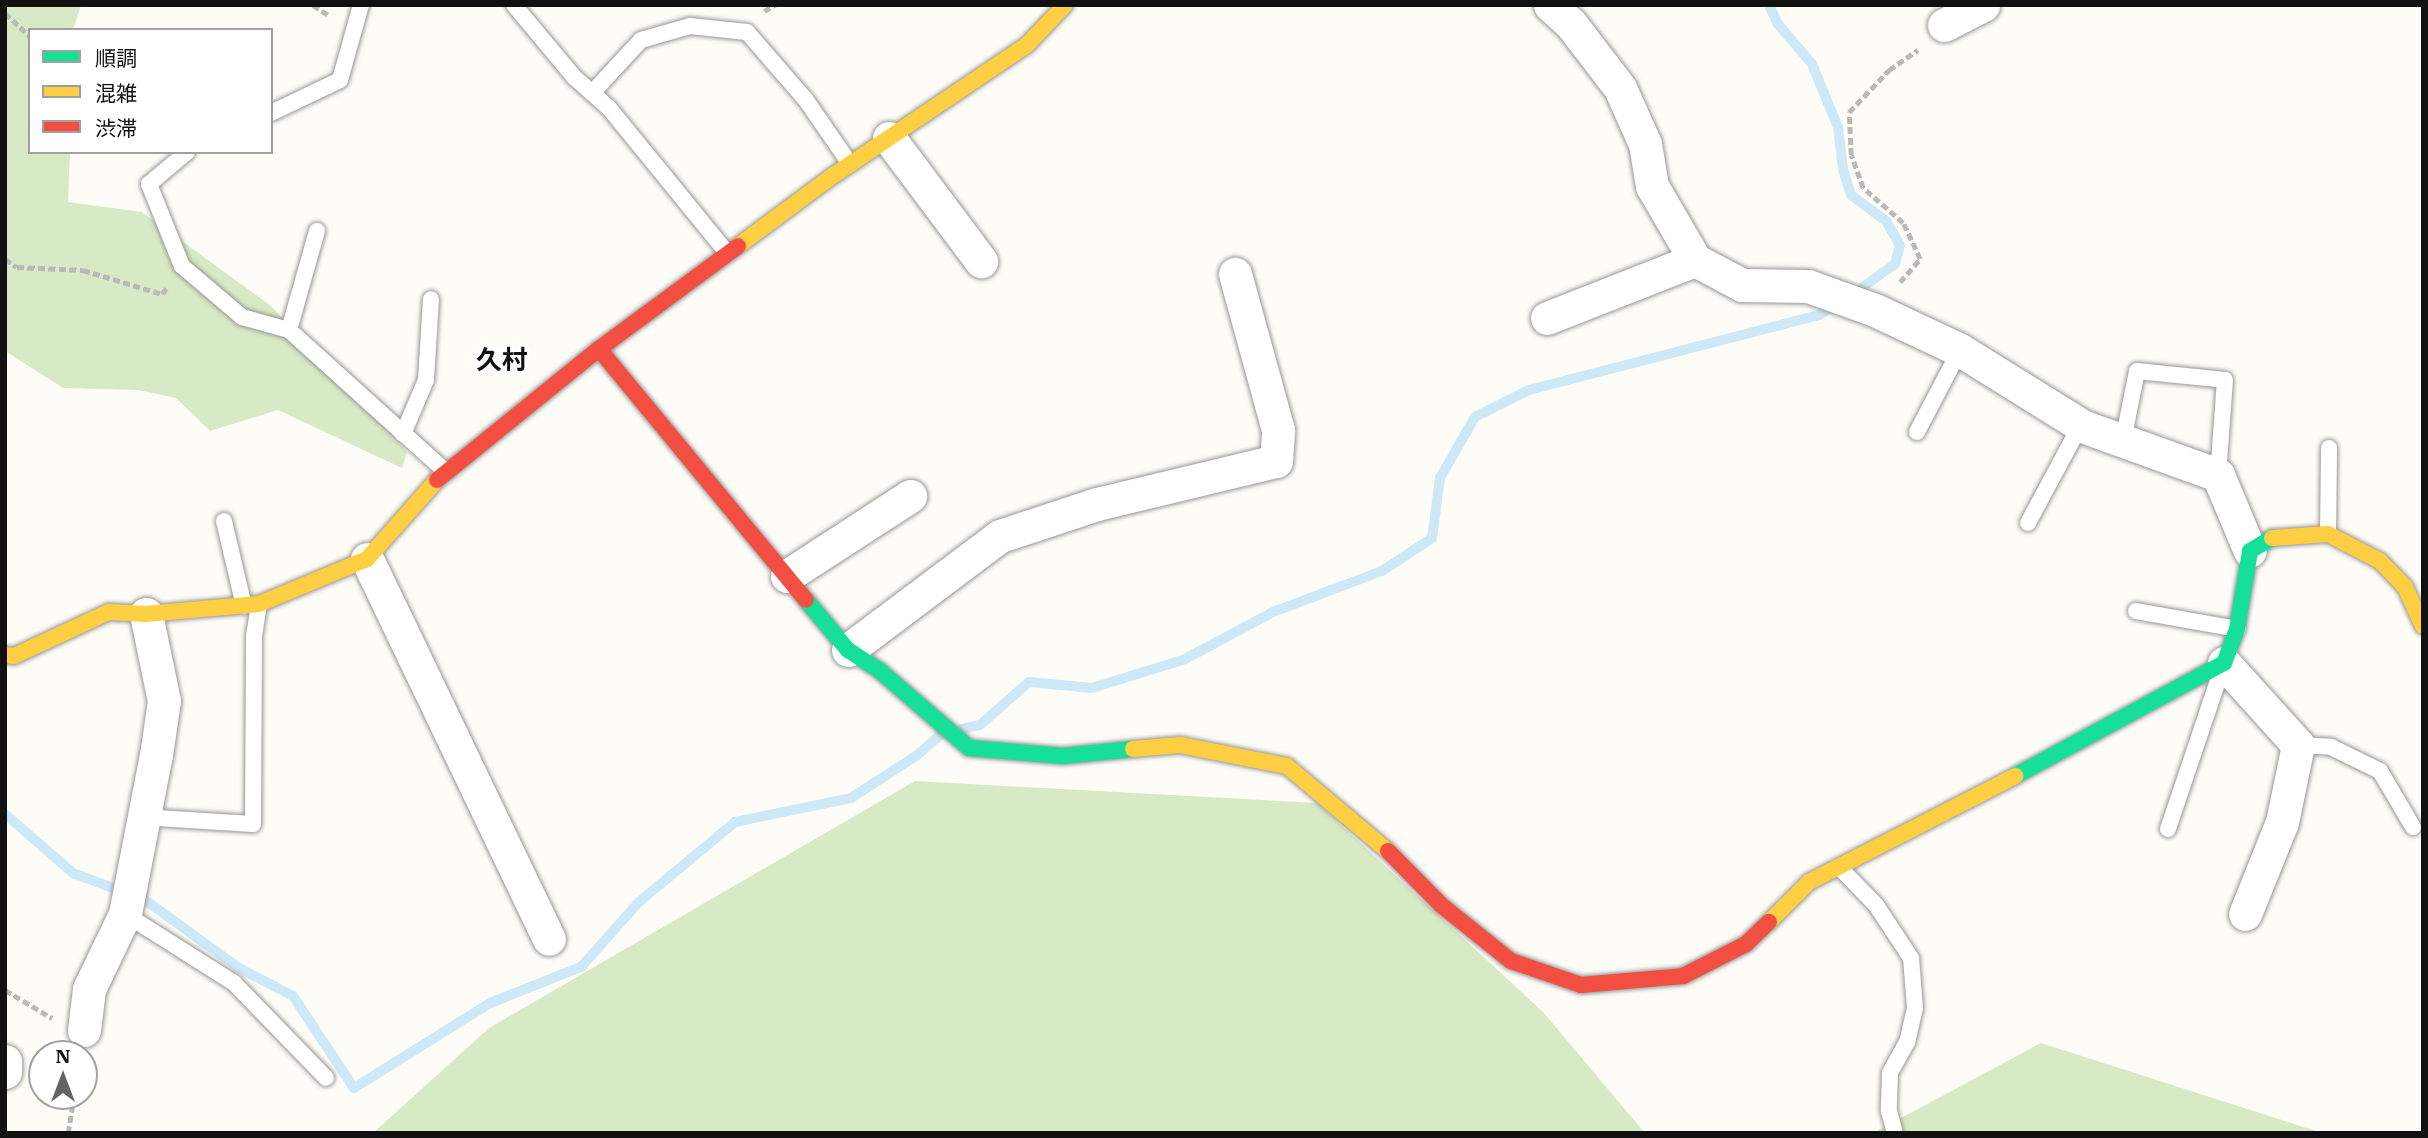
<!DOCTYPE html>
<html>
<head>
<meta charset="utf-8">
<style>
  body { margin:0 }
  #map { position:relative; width:2428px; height:1138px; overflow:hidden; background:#fdfcf7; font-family:"IBM Plex Serif","Noto Sans JP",serif }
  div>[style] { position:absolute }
  .forest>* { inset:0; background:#d8eac5 }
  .stream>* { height:10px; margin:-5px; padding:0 5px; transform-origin:5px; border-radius:5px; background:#cde8f7 }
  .path>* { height:4.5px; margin-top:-2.25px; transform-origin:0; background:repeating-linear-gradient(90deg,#b9b9b8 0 7px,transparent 0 10.5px) }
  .roads { filter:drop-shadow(0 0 2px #979795) drop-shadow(0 0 2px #979795) }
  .lane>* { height:16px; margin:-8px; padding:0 8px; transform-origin:8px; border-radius:8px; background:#fffffe }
  .street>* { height:33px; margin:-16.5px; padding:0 16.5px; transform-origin:16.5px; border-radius:16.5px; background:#fffffe }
  .fast>* { height:16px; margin:-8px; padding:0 8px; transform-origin:8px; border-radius:8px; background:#16e098 }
  .slow>* { height:16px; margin:-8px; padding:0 8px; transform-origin:8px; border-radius:8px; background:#ffcf43 }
  .jam>* { height:16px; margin:-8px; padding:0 8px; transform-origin:8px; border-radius:8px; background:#f24e42 }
  span { translate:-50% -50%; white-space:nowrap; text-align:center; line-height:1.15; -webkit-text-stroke:7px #fff; paint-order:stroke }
  .neighbourhood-label { font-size:26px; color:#111; font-weight:700 }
  .frame { position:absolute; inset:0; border:7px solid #111; pointer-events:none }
  .legend { position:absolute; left:28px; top:28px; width:245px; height:126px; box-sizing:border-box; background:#fff; border:2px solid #a0a0a0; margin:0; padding:9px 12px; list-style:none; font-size:21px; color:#111 }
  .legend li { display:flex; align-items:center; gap:14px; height:35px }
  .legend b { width:35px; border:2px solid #a0a0a0 }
  .north { position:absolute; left:28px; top:1040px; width:70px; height:70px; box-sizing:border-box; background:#fff; border:2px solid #a0a0a0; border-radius:50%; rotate:0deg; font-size:19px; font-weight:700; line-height:28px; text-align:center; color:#111 }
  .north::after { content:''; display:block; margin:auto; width:24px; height:32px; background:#646362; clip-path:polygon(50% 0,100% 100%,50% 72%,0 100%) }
</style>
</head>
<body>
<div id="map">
  <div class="forest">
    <div style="clip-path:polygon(5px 5px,81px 5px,73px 30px,30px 30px,30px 152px,70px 152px,68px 202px,142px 212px,271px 306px,407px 452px,402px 468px,278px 410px,210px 431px,176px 398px,138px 390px,63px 388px,5px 351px)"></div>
    <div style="clip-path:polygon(915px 781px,1317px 803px,1543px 1012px,1645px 1133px,373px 1133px,489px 1028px)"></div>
    <div style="clip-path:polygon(2041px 1043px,2322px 1133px,1873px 1133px)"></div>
  </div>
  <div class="stream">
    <div style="left:1769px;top:5px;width:21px;rotate:65deg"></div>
    <div style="left:1778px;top:24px;width:52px;rotate:49.6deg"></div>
    <div style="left:1812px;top:64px;width:68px;rotate:67.6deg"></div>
    <div style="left:1838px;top:127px;width:42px;rotate:83.2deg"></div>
    <div style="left:1843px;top:169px;width:27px;rotate:73deg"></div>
    <div style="left:1851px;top:195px;width:44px;rotate:36.6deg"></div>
    <div style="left:1886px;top:221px;width:28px;rotate:60deg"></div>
    <div style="left:1900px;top:245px;width:20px;rotate:105deg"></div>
    <div style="left:1895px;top:264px;width:52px;rotate:144.5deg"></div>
    <div style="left:962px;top:729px;width:18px;rotate:-13deg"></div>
    <div style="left:980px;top:725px;width:65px;rotate:-41.3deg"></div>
    <div style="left:1029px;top:682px;width:63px;rotate:5.4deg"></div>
    <div style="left:1092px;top:688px;width:97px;rotate:-17.3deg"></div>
    <div style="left:1185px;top:659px;width:100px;rotate:-28.1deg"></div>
    <div style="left:1273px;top:612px;width:116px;rotate:-20.6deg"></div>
    <div style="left:1382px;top:571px;width:60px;rotate:-33.4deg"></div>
    <div style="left:1432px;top:538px;width:61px;rotate:-82.4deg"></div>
    <div style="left:1440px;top:478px;width:70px;rotate:-60.2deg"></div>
    <div style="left:1475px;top:417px;width:60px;rotate:-26.6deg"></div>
    <div style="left:1529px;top:390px;width:300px;rotate:-14.5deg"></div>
    <div style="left:1819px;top:315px;width:20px;rotate:-33deg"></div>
    <div style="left:5px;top:814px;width:90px;rotate:40.9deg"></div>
    <div style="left:73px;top:873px;width:77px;rotate:20.6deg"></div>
    <div style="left:145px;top:900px;width:116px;rotate:35.9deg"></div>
    <div style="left:239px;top:968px;width:61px;rotate:27.4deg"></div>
    <div style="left:293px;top:996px;width:110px;rotate:56.5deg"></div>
    <div style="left:354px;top:1088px;width:160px;rotate:-32deg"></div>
    <div style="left:490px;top:1003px;width:98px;rotate:-21.6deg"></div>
    <div style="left:581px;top:967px;width:87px;rotate:-48.3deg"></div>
    <div style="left:639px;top:902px;width:125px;rotate:-39.8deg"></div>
    <div style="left:735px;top:822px;width:118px;rotate:-11.7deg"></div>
    <div style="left:851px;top:798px;width:77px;rotate:-32.9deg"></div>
    <div style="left:916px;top:756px;width:32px;rotate:-41deg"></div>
  </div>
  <div class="path">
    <div style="left:313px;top:5px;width:20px;rotate:33deg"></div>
    <div style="left:764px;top:11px;width:13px;rotate:-29deg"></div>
    <div style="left:5px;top:13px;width:34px;rotate:43deg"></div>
    <div style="left:5px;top:259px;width:14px;rotate:34deg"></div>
    <div style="left:17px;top:267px;width:66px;rotate:2.6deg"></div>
    <div style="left:83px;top:270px;width:83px;rotate:16.9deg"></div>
    <div style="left:162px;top:294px;width:10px;rotate:-53deg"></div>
    <div style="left:1900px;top:282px;width:30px;rotate:-49deg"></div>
    <div style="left:1920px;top:259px;width:40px;rotate:-115deg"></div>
    <div style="left:1903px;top:223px;width:53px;rotate:-138.8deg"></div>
    <div style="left:1863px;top:188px;width:35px;rotate:-110deg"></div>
    <div style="left:1851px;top:155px;width:43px;rotate:-92.7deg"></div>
    <div style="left:1849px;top:112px;width:58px;rotate:-46.4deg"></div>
    <div style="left:1889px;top:70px;width:35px;rotate:-35deg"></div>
    <div style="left:5px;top:990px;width:55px;rotate:30.8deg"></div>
    <div style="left:68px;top:1133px;width:37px;rotate:-81deg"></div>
  </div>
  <div class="roads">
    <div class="lane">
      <div style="left:514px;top:5px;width:94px;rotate:50.2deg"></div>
      <div style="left:574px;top:77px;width:47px;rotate:41.5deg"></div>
      <div style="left:609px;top:108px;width:188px;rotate:50.8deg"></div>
      <div style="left:592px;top:93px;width:72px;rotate:-47.2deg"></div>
      <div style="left:641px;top:40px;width:51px;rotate:-15.9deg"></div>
      <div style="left:690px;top:26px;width:57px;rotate:6deg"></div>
      <div style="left:747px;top:32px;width:90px;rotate:49.1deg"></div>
      <div style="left:806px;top:100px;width:78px;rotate:55.5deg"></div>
      <div style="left:271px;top:113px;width:76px;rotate:-25.6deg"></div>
      <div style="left:340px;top:80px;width:78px;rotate:-74.4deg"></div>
      <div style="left:187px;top:152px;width:50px;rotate:139.9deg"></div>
      <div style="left:149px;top:184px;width:88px;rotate:68.1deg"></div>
      <div style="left:182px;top:266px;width:79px;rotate:40.4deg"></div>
      <div style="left:242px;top:317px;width:49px;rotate:15.5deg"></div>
      <div style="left:289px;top:330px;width:210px;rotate:42.1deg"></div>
      <div style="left:289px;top:330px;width:103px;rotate:-74.2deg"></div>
      <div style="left:1917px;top:432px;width:93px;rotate:-62.3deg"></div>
      <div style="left:403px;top:434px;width:59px;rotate:-66.9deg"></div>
      <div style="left:426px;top:380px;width:81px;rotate:-86.5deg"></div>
      <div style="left:2123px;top:441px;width:71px;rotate:-78.7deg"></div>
      <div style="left:2137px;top:371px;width:88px;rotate:5.8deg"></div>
      <div style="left:2225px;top:380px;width:95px;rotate:94.2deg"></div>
      <div style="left:224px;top:521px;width:87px;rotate:76.8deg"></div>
      <div style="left:2028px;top:523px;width:110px;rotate:-61.8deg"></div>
      <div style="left:2328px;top:534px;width:86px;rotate:-89.3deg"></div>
      <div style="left:2136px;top:611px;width:103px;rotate:10.1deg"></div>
      <div style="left:2298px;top:745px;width:33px;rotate:3deg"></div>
      <div style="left:2331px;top:747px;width:55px;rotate:26.1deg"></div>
      <div style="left:2380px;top:771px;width:65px;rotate:59.5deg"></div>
      <div style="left:141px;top:817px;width:112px;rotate:3.6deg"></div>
      <div style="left:253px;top:824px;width:188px;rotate:-89.7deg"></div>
      <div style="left:254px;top:636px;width:32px;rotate:-81deg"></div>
      <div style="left:2168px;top:829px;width:169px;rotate:-71.4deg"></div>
      <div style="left:1841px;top:869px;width:50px;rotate:45.8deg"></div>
      <div style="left:1876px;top:905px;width:64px;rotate:56.6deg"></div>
      <div style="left:1911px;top:958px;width:50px;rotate:85.4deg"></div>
      <div style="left:1915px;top:1008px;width:35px;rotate:103deg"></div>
      <div style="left:1907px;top:1042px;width:35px;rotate:119deg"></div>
      <div style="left:1890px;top:1073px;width:38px;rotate:92deg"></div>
      <div style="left:1889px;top:1111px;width:23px;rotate:75deg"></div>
      <div style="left:125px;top:914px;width:129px;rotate:32.3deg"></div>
      <div style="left:234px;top:983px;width:132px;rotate:45.9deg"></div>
    </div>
    <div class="street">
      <div style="left:1550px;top:5px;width:28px;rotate:42deg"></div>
      <div style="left:1571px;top:24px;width:81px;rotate:52.6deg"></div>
      <div style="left:1620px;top:88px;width:61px;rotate:65.9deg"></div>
      <div style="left:1645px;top:144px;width:43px;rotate:80.5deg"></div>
      <div style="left:1652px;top:186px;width:86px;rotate:59.8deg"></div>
      <div style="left:1695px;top:260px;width:53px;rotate:28deg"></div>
      <div style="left:1742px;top:285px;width:66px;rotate:0.9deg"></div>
      <div style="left:1808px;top:286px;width:71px;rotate:19.7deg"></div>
      <div style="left:1875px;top:310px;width:94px;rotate:25.2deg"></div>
      <div style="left:1960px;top:350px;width:144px;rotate:31.9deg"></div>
      <div style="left:2082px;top:426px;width:145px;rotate:19.8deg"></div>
      <div style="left:2218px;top:475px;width:82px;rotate:67.2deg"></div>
      <div style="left:1944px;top:25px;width:44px;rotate:-27.1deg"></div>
      <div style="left:889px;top:138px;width:154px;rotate:53.2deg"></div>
      <div style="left:1547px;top:318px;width:159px;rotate:-21.4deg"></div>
      <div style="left:367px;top:559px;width:421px;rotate:64.4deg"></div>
      <div style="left:787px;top:576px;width:147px;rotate:-33deg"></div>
      <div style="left:848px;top:650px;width:190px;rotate:-36.9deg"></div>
      <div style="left:1000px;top:536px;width:102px;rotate:-18.3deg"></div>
      <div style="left:1097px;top:504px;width:184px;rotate:-13.5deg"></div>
      <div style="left:1276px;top:461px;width:31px;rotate:-86deg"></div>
      <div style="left:1278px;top:430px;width:162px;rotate:-105.4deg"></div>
      <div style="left:2224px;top:663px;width:110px;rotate:47.9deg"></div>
      <div style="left:2298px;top:745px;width:79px;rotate:101.7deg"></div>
      <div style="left:2282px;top:822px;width:99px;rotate:111.9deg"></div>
      <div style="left:84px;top:1030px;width:41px;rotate:-83deg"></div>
      <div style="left:89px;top:989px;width:83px;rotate:-64.4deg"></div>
      <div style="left:125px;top:914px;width:162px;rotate:-79deg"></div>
      <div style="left:156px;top:755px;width:55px;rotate:-81.6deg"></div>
      <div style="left:164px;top:701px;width:89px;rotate:-101.7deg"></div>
      <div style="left:5px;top:1061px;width:11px;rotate:90deg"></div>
    </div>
    <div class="fast">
      <div style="left:806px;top:600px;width:65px;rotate:50deg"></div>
      <div style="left:848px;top:650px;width:37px;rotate:33deg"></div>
      <div style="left:879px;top:670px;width:119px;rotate:40.9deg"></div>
      <div style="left:969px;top:748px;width:94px;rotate:4.9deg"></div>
      <div style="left:1063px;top:756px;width:70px;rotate:-5.7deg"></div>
      <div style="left:2015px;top:776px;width:238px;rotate:-28.4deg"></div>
      <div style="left:2224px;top:663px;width:36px;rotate:-69deg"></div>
      <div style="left:2237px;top:629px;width:79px;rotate:-80.5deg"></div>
      <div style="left:2250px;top:551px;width:26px;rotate:-31deg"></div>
    </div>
    <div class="slow">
      <div style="left:738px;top:246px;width:116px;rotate:-36.6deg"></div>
      <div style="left:831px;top:177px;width:236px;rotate:-34deg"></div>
      <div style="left:1027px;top:45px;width:55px;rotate:-46.5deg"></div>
      <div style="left:2272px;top:538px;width:56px;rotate:-4.1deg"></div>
      <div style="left:2328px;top:534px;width:59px;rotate:27.4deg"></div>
      <div style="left:2380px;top:561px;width:36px;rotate:46deg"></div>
      <div style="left:2405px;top:587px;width:43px;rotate:65.2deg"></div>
      <div style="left:5px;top:655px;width:9px;rotate:6deg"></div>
      <div style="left:14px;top:656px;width:105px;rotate:-24.9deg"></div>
      <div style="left:109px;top:612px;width:37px;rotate:3deg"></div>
      <div style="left:146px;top:614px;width:113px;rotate:-5.1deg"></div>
      <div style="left:259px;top:604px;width:117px;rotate:-22.6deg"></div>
      <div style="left:367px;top:559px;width:106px;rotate:-48.5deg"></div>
      <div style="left:1133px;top:749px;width:47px;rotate:-4.9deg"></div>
      <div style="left:1180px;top:745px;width:109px;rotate:11.1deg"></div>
      <div style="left:1287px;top:766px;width:132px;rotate:40.1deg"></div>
      <div style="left:1769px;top:922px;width:57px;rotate:-45deg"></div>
      <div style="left:1809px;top:882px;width:232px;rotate:-27.2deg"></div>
    </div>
    <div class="jam">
      <div style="left:599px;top:349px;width:325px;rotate:50.5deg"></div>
      <div style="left:437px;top:480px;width:208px;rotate:-39deg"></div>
      <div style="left:599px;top:349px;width:173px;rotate:-36.5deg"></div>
      <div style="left:1388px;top:851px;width:76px;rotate:45.5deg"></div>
      <div style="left:1441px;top:905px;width:90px;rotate:38.7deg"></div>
      <div style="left:1511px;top:961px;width:74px;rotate:18.9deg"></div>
      <div style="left:1581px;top:985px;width:102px;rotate:-5deg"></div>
      <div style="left:1683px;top:976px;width:71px;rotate:-26.9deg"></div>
      <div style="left:1746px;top:944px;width:32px;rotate:-44deg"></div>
    </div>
  </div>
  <div class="neighbourhood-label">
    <span style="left:502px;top:360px">久村</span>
  </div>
  <div class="frame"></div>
  <ul class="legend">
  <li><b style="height:9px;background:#16e098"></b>順調</li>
  <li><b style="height:9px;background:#ffcf43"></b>混雑</li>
  <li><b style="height:9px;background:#f24e42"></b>渋滞</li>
  </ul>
  <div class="north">N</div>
</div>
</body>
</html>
